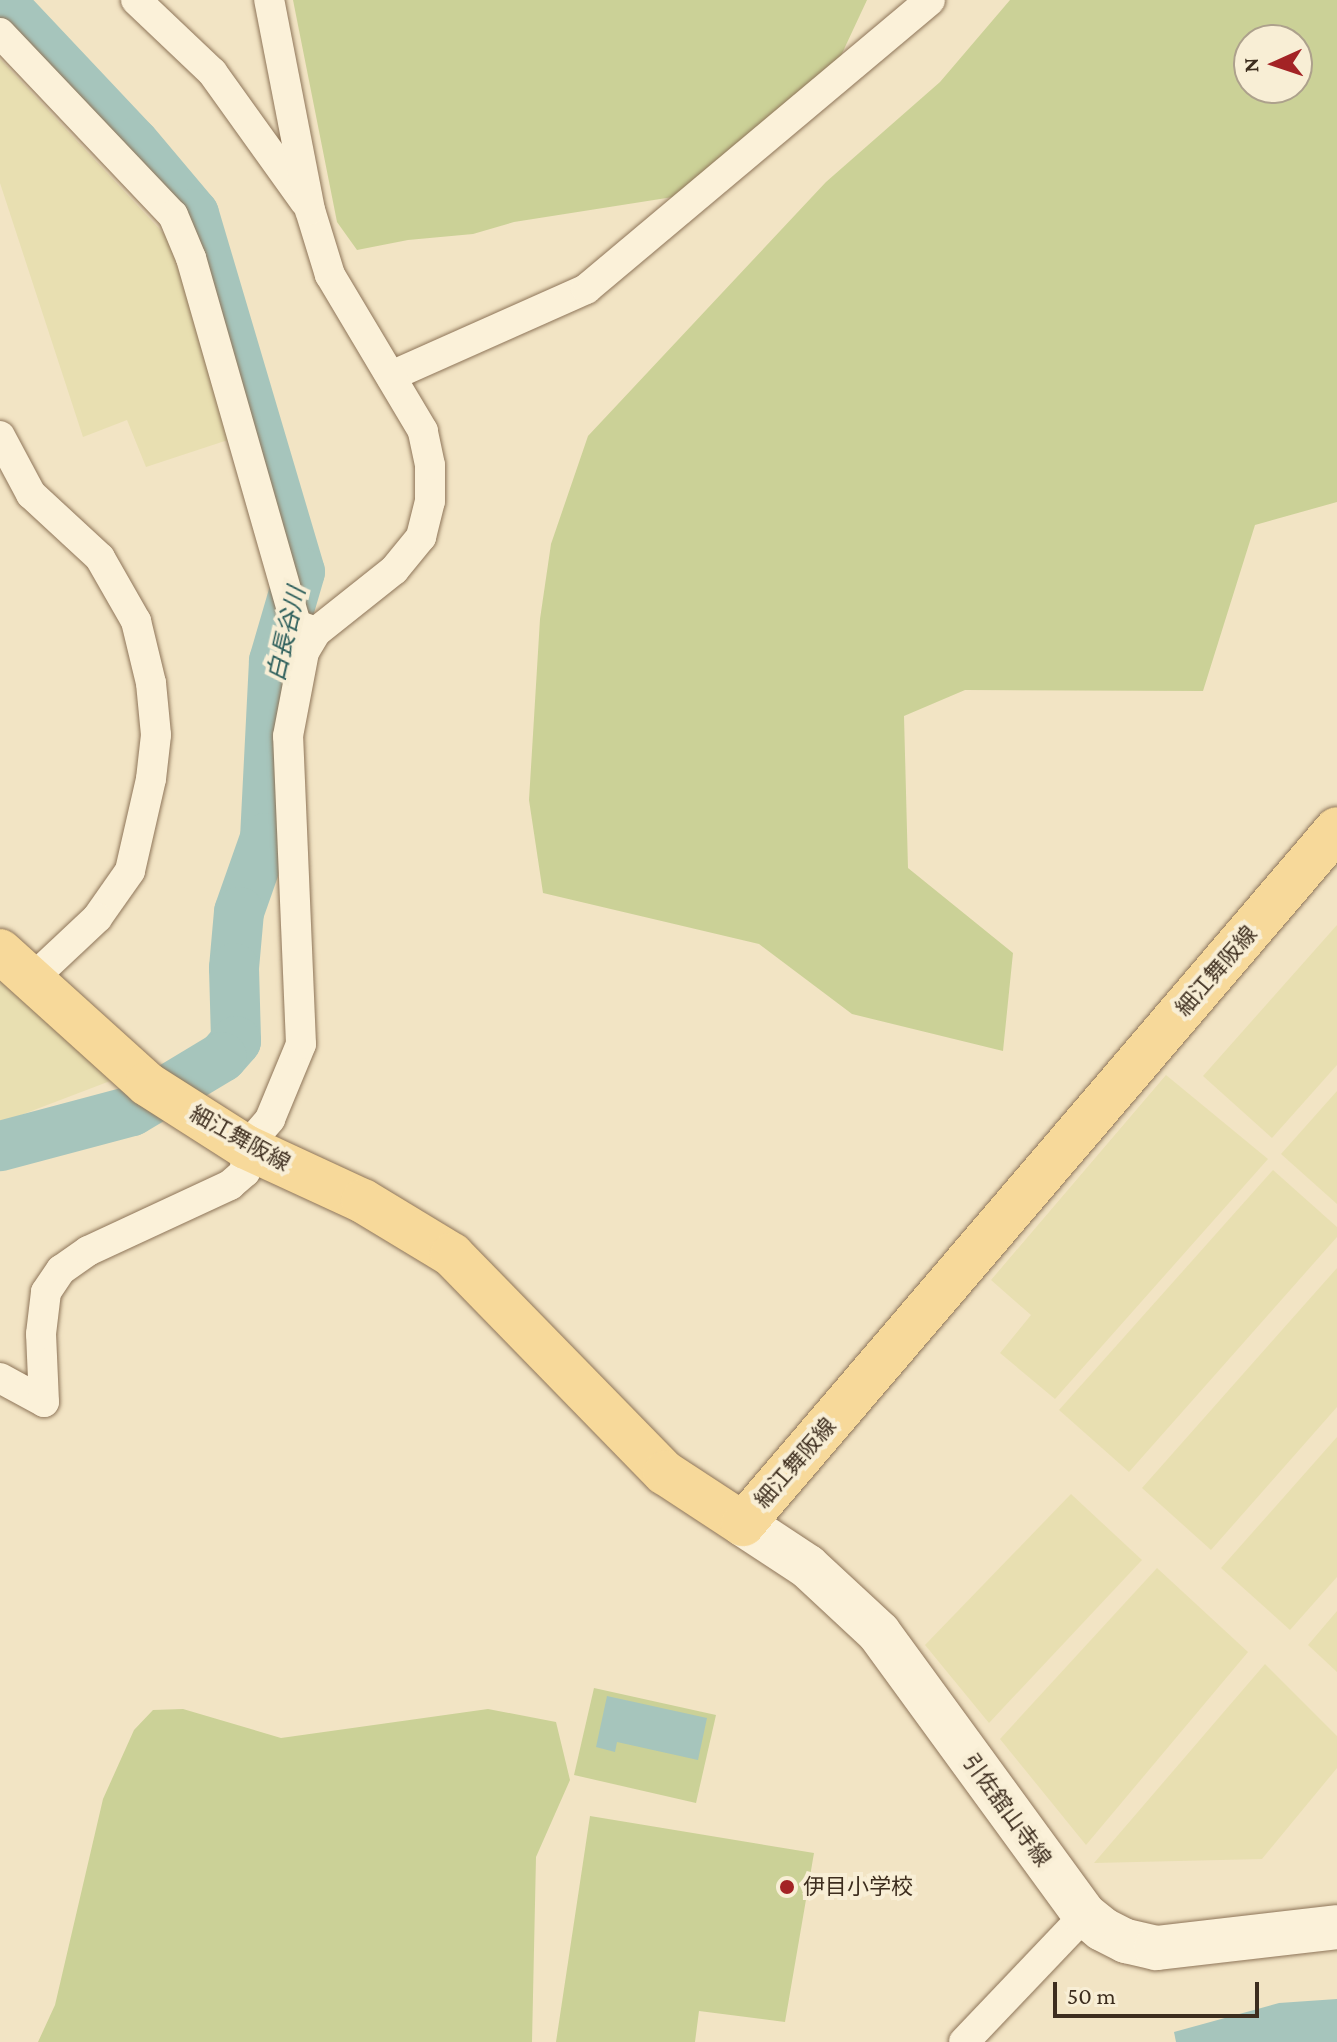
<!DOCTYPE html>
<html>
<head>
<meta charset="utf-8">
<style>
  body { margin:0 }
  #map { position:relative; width:1337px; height:2042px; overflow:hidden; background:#f2e4c4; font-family:"Crimson Pro","Noto Sans JP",serif }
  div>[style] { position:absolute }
  .farmland>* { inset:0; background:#e8dfb1 }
  .green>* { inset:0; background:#cbd197 }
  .water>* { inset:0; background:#a6c5bc }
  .river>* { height:50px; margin:-25px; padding:0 25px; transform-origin:25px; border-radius:25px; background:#a6c5bc }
  .roads { filter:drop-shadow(0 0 2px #8e7559) drop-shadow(0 0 2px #8e7559) }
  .minor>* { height:30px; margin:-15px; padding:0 15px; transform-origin:15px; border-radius:15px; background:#fbf1d9 }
  .secondary>* { height:44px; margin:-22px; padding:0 22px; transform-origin:22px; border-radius:22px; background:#fbf1d9 }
  .primary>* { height:44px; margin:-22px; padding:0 22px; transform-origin:22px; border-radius:22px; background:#f7d99a }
  .dots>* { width:22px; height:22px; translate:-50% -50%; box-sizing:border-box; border:4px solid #f8eed5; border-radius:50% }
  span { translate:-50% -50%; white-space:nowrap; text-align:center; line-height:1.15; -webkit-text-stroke:8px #f8eed5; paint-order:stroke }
  .street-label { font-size:22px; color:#3d2d1e }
  .poi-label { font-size:22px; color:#3d2d1e }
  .left { translate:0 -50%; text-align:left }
  .water-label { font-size:24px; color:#2c5e5b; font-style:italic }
  .north { position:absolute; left:1233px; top:24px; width:80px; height:80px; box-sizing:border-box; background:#f8eed5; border:2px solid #ada18c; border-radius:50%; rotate:267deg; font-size:22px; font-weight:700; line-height:32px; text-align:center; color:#3d2d1e }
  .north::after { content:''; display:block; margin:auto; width:28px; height:36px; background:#a32325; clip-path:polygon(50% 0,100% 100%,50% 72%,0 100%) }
  .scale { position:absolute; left:1053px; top:1982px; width:206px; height:36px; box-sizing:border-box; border:4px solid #3d2d1e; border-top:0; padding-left:10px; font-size:24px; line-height:28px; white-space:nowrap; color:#3d2d1e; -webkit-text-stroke:6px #f8eed5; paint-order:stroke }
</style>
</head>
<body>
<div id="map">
  <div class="farmland">
    <div style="clip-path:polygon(0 59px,167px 237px,237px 437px,146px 467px,127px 420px,83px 437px,0 183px)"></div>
    <div style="clip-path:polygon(1337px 925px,1337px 1065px,1272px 1138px,1203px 1076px)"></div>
    <div style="clip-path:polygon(0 970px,118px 1078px,0 1123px)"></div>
    <div style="clip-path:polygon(1166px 1075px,1268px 1159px,1055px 1399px,1000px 1353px,1031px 1315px,991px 1280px)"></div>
    <div style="clip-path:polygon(1337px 1091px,1337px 1204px,1281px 1154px)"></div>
    <div style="clip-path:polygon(1273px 1170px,1337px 1227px,1337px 1237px,1129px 1472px,1059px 1410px)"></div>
    <div style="clip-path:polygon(1337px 1268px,1337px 1407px,1211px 1550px,1142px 1488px)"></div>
    <div style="clip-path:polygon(1337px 1437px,1337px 1577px,1290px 1630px,1221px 1568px)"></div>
    <div style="clip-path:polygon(1071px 1494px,1142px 1560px,989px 1723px,925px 1645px)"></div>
    <div style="clip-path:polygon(1157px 1568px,1248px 1652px,1086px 1845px,1000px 1739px)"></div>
    <div style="clip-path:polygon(1337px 1611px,1337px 1672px,1308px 1645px)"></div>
    <div style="clip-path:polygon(1265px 1664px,1337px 1736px,1337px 1768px,1262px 1859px,1094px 1863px)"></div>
  </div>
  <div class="green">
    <div style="clip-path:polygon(293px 0,867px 0,831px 77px,692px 194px,514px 222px,473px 234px,408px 240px,357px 250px,337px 222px)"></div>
    <div style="clip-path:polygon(evenodd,1010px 0,1337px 0,1337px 502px,1255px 525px,1203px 691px,965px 690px,904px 716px,908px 868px,1013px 953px,1003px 1051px,852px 1014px,759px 944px,543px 893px,529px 800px,540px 619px,551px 544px,588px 436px,826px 182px,940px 82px,1010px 0,1249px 40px,1297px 40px,1297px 88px,1249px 88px,1249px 40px)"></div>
    <div style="clip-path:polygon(594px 1688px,716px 1715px,696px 1803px,574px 1775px)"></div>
    <div style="clip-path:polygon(183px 1709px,281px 1738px,488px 1709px,556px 1722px,570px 1780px,536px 1857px,532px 2042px,38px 2042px,55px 2005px,103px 1799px,134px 1730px,153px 1710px)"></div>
    <div style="clip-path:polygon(590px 1816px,814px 1853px,785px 2022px,699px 2011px,695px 2042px,556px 2042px)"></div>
  </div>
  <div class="water">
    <div style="clip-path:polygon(607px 1696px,707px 1718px,698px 1760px,617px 1742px,615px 1752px,596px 1747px)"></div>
    <div style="clip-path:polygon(1337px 1999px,1337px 2042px,1176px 2042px,1174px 2032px,1279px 2003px)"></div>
  </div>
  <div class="river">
    <div style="left:0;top:1px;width:195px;rotate:46.7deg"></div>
    <div style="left:134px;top:143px;width:93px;rotate:49.8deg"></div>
    <div style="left:194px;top:214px;width:373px;rotate:73.5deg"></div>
    <div style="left:300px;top:572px;width:93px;rotate:106.3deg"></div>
    <div style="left:274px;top:661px;width:177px;rotate:92.9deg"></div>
    <div style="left:265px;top:838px;width:78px;rotate:109.4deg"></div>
    <div style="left:239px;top:912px;width:56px;rotate:95.1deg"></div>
    <div style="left:234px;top:968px;width:73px;rotate:88.4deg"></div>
    <div style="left:236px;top:1041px;width:21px;rotate:131deg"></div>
    <div style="left:222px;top:1057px;width:105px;rotate:149deg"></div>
    <div style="left:132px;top:1111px;width:137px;rotate:165.1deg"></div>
  </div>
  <div class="roads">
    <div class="minor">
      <div style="left:136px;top:0;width:105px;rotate:43.5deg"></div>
      <div style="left:212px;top:72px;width:160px;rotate:54.4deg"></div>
      <div style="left:0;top:33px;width:251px;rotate:46.5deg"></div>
      <div style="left:173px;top:215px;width:47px;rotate:67.3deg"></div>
      <div style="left:191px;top:258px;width:382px;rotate:74deg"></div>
      <div style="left:296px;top:625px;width:21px;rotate:19deg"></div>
      <div style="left:391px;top:376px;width:214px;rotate:-24deg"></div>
      <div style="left:586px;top:289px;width:449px;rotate:-40deg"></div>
      <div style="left:0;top:436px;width:66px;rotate:61.9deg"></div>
      <div style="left:31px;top:494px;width:94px;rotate:42.8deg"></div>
      <div style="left:100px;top:558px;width:73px;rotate:60.3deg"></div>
      <div style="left:136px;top:621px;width:64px;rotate:76.4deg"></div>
      <div style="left:151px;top:683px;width:52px;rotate:84.5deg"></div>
      <div style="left:156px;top:735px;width:44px;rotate:96.5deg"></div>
      <div style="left:151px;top:779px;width:94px;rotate:102.9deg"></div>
      <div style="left:130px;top:871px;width:57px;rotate:125.1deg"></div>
      <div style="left:97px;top:918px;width:92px;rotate:136.8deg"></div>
      <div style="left:0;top:1378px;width:50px;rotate:28.6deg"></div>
      <div style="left:44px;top:1402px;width:68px;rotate:-92.5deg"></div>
      <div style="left:41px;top:1334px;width:42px;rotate:-83.2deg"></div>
      <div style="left:46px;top:1292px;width:27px;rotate:-56deg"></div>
      <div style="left:61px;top:1270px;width:33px;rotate:-35deg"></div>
      <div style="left:88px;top:1251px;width:157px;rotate:-24.9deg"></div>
      <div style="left:230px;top:1185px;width:20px;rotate:-41deg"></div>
      <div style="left:245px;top:1172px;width:25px;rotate:-88deg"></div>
      <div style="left:246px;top:1147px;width:37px;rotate:-49deg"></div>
      <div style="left:270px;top:1119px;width:81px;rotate:-67.5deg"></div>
      <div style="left:301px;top:1044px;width:308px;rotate:-92.4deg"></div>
      <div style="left:288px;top:736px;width:86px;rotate:-79.2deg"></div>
      <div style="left:304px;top:652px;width:23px;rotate:-59deg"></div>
      <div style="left:316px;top:632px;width:100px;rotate:-38.5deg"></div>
      <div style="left:394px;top:570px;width:43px;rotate:-50.7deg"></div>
      <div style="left:421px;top:537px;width:37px;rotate:-76deg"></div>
      <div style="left:430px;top:501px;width:36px;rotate:-90deg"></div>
      <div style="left:430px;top:465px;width:35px;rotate:-102deg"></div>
      <div style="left:423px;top:431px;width:182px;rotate:-120.8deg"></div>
      <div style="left:330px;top:275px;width:68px;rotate:-107.1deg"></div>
      <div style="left:310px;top:210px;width:214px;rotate:-101deg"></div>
      <div style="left:964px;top:2042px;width:175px;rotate:-46.4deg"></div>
    </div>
    <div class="secondary">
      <div style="left:743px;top:1524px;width:77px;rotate:33.3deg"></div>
      <div style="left:807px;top:1566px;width:98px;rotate:42.9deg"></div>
      <div style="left:879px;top:1633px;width:349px;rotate:53.9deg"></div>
      <div style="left:1085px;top:1915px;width:22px;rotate:39deg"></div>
      <div style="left:1102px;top:1929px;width:27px;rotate:27deg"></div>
      <div style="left:1126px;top:1941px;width:31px;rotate:13deg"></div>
      <div style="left:1156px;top:1948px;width:182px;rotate:-6.6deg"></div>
    </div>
    <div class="primary">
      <div style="left:0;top:951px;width:198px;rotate:42.1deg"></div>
      <div style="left:147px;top:1084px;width:117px;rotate:32.5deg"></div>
      <div style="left:246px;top:1147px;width:129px;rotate:24.8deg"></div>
      <div style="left:363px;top:1201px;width:104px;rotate:31.2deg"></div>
      <div style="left:452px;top:1255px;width:305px;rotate:45.7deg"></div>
      <div style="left:665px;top:1473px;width:93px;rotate:33.2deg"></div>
      <div style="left:743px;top:1524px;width:914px;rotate:-49.48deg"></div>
    </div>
  </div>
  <div class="dots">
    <div style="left:787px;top:1887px;background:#a32325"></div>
  </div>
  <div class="street-label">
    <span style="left:1216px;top:971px;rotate:-49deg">細江舞阪線</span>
    <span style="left:240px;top:1138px;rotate:29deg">細江舞阪線</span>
    <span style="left:795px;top:1463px;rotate:-49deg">細江舞阪線</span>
    <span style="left:1007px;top:1810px;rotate:54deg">引佐舘山寺線</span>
  </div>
  <div class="poi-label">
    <span class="left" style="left:803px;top:1887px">伊目小学校</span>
  </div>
  <div class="water-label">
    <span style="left:286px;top:634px;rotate:-77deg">白長谷川</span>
  </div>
  <div class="north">N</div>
  <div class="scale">50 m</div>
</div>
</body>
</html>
